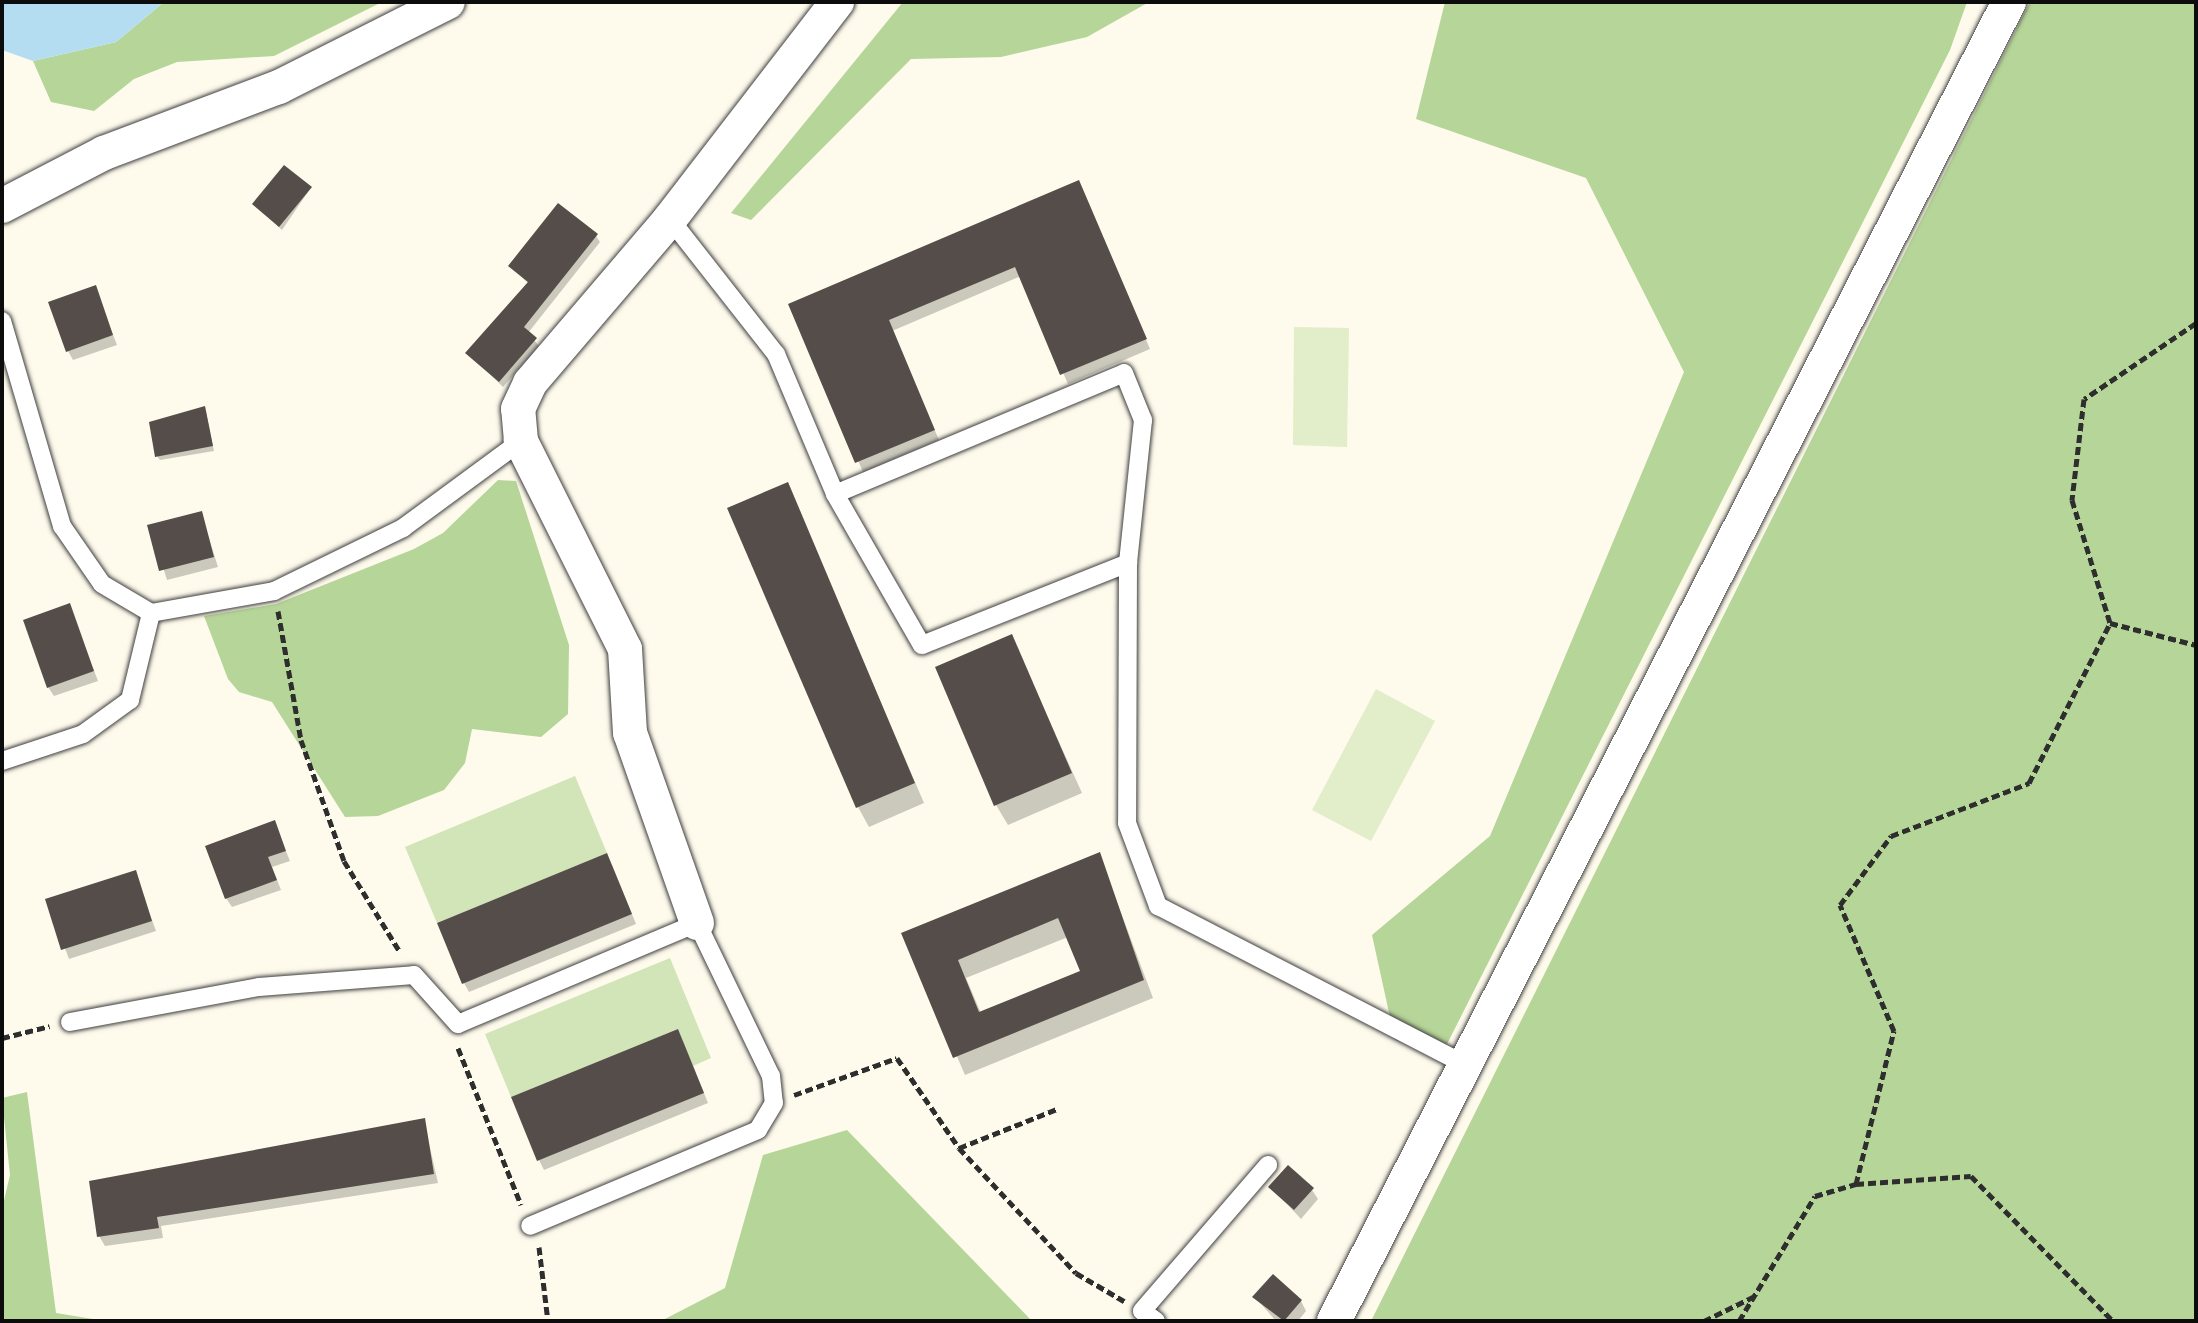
<!DOCTYPE html>
<html>
<head>
<meta charset="utf-8">
<style>
  body { margin:0 }
  #map { position:relative; width:2198px; height:1323px; overflow:hidden; background:#fefaec; font-family:"IBM Plex Serif",serif }
  div>[style] { position:absolute }
  .green>* { inset:0; background:#d1e5b8 }
  .forest>* { inset:0; background:#b6d598 }
  .pitch>* { inset:0; background:#e2edc9 }
  .water>* { inset:0; background:#b4ddf2 }
  .shadow>* { inset:0; background:#0003 }
  .building>* { inset:0; background:#544d49 }
  .path>* { height:5px; margin-top:-2.5px; transform-origin:0; background:repeating-linear-gradient(90deg,#2e2e2e 0 8px,transparent 0 12px) }
  .roads { filter:drop-shadow(0 0 2px #3f3f3f) drop-shadow(0 0 2px #3f3f3f) }
  .lane>* { height:18px; margin:-9px; padding:0 9px; transform-origin:9px; border-radius:9px; background:#fff }
  .street>* { height:34px; margin:-17px; padding:0 17px; transform-origin:17px; border-radius:17px; background:#fff }
  span { translate:-50% -50%; white-space:nowrap; text-align:center; line-height:1.15; -webkit-text-stroke:8px #fff; paint-order:stroke }
  .frame { position:absolute; inset:0; border:4px solid #0c0c0c; pointer-events:none }
</style>
</head>
<body>
<div id="map">
  <div class="green">
    <div style="clip-path:polygon(575px 776px,607px 853px,437px 923px,405px 847px)"></div>
    <div style="clip-path:polygon(670px 958px,711px 1058px,693px 1066px,678px 1029px,511px 1097px,485px 1034px)"></div>
  </div>
  <div class="forest">
    <div style="clip-path:polygon(164px 2px,382px 2px,274px 56px,177px 62px,134px 79px,94px 111px,51px 102px,33px 61px,116px 42px)"></div>
    <div style="clip-path:polygon(903px 2px,1149px 2px,1087px 37px,1001px 57px,911px 59px,751px 220px,731px 213px)"></div>
    <div style="clip-path:polygon(1445px 2px,1967px 2px,1950px 50px,1442px 1054px,1395px 1040px,1372px 935px,1490px 836px,1684px 372px,1586px 178px,1416px 119px)"></div>
    <div style="clip-path:polygon(2030px 2px,2196px 2px,2196px 1321px,1371px 1321px)"></div>
    <div style="clip-path:polygon(498px 480px,516px 481px,569px 645px,568px 714px,541px 737px,472px 729px,465px 763px,444px 790px,378px 816px,345px 817px,272px 702px,239px 692px,228px 679px,204px 616px,276px 604px,414px 549px,443px 533px)"></div>
    <div style="clip-path:polygon(27px 1092px,56px 1313px,105px 1321px,2px 1321px,2px 1209px,10px 1175px,2px 1098px)"></div>
    <div style="clip-path:polygon(847px 1130px,1032px 1321px,661px 1321px,725px 1288px,763px 1155px)"></div>
  </div>
  <div class="pitch">
    <div style="clip-path:polygon(1294px 327px,1349px 328px,1347px 447px,1293px 445px)"></div>
    <div style="clip-path:polygon(1376px 689px,1435px 721px,1371px 841px,1312px 810px)"></div>
  </div>
  <div class="water">
    <div style="clip-path:polygon(2px 2px,164px 2px,116px 42px,33px 61px,2px 50px)"></div>
  </div>
  <div class="shadow">
    <div style="clip-path:polygon(310px 189px,282px 230px,254px 204px)"></div>
    <div style="clip-path:polygon(1084px 193px,1150px 349px,1068px 384px,1021px 276px,892px 331px,939px 440px,863px 472px,790px 305px)"></div>
    <div style="clip-path:polygon(596px 236px,600px 242px,528px 333px,539px 346px,503px 387px,468px 353px,529px 284px,510px 266px)"></div>
    <div style="clip-path:polygon(95px 288px,117px 345px,73px 360px,68px 351px)"></div>
    <div style="clip-path:polygon(206px 412px,214px 451px,160px 460px,157px 456px)"></div>
    <div style="clip-path:polygon(787px 484px,924px 803px,869px 827px,858px 807px)"></div>
    <div style="clip-path:polygon(201px 513px,218px 567px,167px 580px,150px 526px)"></div>
    <div style="clip-path:polygon(69px 605px,98px 681px,54px 696px,48px 687px)"></div>
    <div style="clip-path:polygon(1011px 636px,1082px 793px,1008px 825px,996px 805px)"></div>
    <div style="clip-path:polygon(274px 822px,290px 861px,272px 867px,281px 890px,232px 907px,226px 898px)"></div>
    <div style="clip-path:polygon(evenodd,1099px 854px,1153px 998px,965px 1075px,904px 934px,1099px 854px,1068px 937px,1082px 972px,981px 1013px,966px 978px,1068px 937px)"></div>
    <div style="clip-path:polygon(612px 865px,636px 924px,469px 992px,464px 983px)"></div>
    <div style="clip-path:polygon(135px 873px,156px 931px,69px 959px,47px 901px)"></div>
    <div style="clip-path:polygon(683px 1041px,708px 1103px,544px 1170px,539px 1160px)"></div>
    <div style="clip-path:polygon(424px 1121px,438px 1183px,161px 1226px,163px 1238px,105px 1246px,99px 1236px)"></div>
    <div style="clip-path:polygon(1271px 1187px,1312px 1190px,1318px 1199px,1301px 1219px)"></div>
    <div style="clip-path:polygon(1255px 1297px,1301px 1301px,1306px 1311px,1298px 1321px,1276px 1321px)"></div>
  </div>
  <div class="building">
    <div style="clip-path:polygon(284px 165px,312px 187px,279px 227px,252px 204px)"></div>
    <div style="clip-path:polygon(1079px 180px,1147px 339px,1060px 375px,1015px 267px,889px 320px,935px 430px,855px 463px,788px 304px)"></div>
    <div style="clip-path:polygon(558px 203px,598px 234px,524px 327px,537px 338px,499px 382px,465px 353px,528px 282px,508px 266px)"></div>
    <div style="clip-path:polygon(96px 285px,113px 335px,66px 352px,48px 302px)"></div>
    <div style="clip-path:polygon(205px 406px,213px 446px,155px 457px,149px 422px)"></div>
    <div style="clip-path:polygon(788px 482px,915px 783px,856px 808px,727px 508px)"></div>
    <div style="clip-path:polygon(202px 511px,214px 557px,159px 571px,147px 525px)"></div>
    <div style="clip-path:polygon(70px 603px,94px 671px,47px 688px,23px 620px)"></div>
    <div style="clip-path:polygon(1012px 634px,1072px 773px,994px 806px,935px 667px)"></div>
    <div style="clip-path:polygon(275px 820px,286px 851px,268px 857px,277px 880px,225px 899px,205px 846px)"></div>
    <div style="clip-path:polygon(evenodd,1100px 852px,1144px 980px,953px 1058px,901px 933px,1100px 852px,1058px 918px,1080px 971px,979px 1012px,958px 960px,1058px 918px)"></div>
    <div style="clip-path:polygon(607px 853px,632px 914px,462px 984px,437px 923px)"></div>
    <div style="clip-path:polygon(136px 870px,152px 921px,61px 950px,45px 899px)"></div>
    <div style="clip-path:polygon(678px 1029px,704px 1093px,537px 1161px,511px 1097px)"></div>
    <div style="clip-path:polygon(425px 1118px,434px 1174px,157px 1217px,159px 1228px,97px 1237px,89px 1181px)"></div>
    <div style="clip-path:polygon(1288px 1165px,1314px 1188px,1294px 1210px,1268px 1187px)"></div>
    <div style="clip-path:polygon(1273px 1274px,1302px 1300px,1284px 1321px,1252px 1297px)"></div>
  </div>
  <div class="path">
    <div style="left:2196px;top:323px;width:135px;rotate:145.8deg"></div>
    <div style="left:2084px;top:399px;width:102px;rotate:96.8deg"></div>
    <div style="left:2072px;top:500px;width:129px;rotate:72.8deg"></div>
    <div style="left:2110px;top:623px;width:89px;rotate:14.3deg"></div>
    <div style="left:278px;top:611px;width:131px;rotate:79.9deg"></div>
    <div style="left:301px;top:740px;width:128px;rotate:70.4deg"></div>
    <div style="left:344px;top:861px;width:107px;rotate:58.4deg"></div>
    <div style="left:2px;top:1038px;width:49px;rotate:-14deg"></div>
    <div style="left:458px;top:1048px;width:169px;rotate:68.1deg"></div>
    <div style="left:794px;top:1095px;width:109px;rotate:-19.8deg"></div>
    <div style="left:897px;top:1058px;width:109px;rotate:55.4deg"></div>
    <div style="left:959px;top:1148px;width:171px;rotate:46.9deg"></div>
    <div style="left:1076px;top:1273px;width:56px;rotate:30.3deg"></div>
    <div style="left:959px;top:1148px;width:105px;rotate:-21.7deg"></div>
    <div style="left:1856px;top:1184px;width:115px;rotate:-4deg"></div>
    <div style="left:1971px;top:1176px;width:203px;rotate:45.6deg"></div>
    <div style="left:539px;top:1247px;width:75px;rotate:83.1deg"></div>
    <div style="left:1704px;top:1321px;width:59px;rotate:-26.1deg"></div>
    <div style="left:1739px;top:1321px;width:146px;rotate:-58.7deg"></div>
    <div style="left:1815px;top:1196px;width:43px;rotate:-16.3deg"></div>
    <div style="left:1856px;top:1184px;width:158px;rotate:-76.1deg"></div>
    <div style="left:1894px;top:1031px;width:137px;rotate:-113.2deg"></div>
    <div style="left:1840px;top:905px;width:86px;rotate:-53.5deg"></div>
    <div style="left:1891px;top:836px;width:148px;rotate:-21deg"></div>
    <div style="left:2029px;top:783px;width:179px;rotate:-63.1deg"></div>
  </div>
  <div class="roads">
    <div class="lane">
      <div style="left:670px;top:219px;width:172px;rotate:51.9deg"></div>
      <div style="left:776px;top:354px;width:152px;rotate:67.1deg"></div>
      <div style="left:835px;top:494px;width:174px;rotate:60.1deg"></div>
      <div style="left:922px;top:645px;width:222px;rotate:-21.7deg"></div>
      <div style="left:1128px;top:563px;width:260px;rotate:90.2deg"></div>
      <div style="left:1127px;top:823px;width:89px;rotate:69.5deg"></div>
      <div style="left:1158px;top:906px;width:344px;rotate:27.3deg"></div>
      <div style="left:2px;top:321px;width:214px;rotate:73.7deg"></div>
      <div style="left:62px;top:526px;width:70px;rotate:55.4deg"></div>
      <div style="left:102px;top:584px;width:57px;rotate:30.6deg"></div>
      <div style="left:151px;top:613px;width:125px;rotate:-10.1deg"></div>
      <div style="left:274px;top:591px;width:144px;rotate:-26deg"></div>
      <div style="left:403px;top:528px;width:147px;rotate:-36.4deg"></div>
      <div style="left:835px;top:494px;width:313px;rotate:-22.7deg"></div>
      <div style="left:1124px;top:373px;width:51px;rotate:68deg"></div>
      <div style="left:1143px;top:420px;width:144px;rotate:96deg"></div>
      <div style="left:2px;top:761px;width:85px;rotate:-18.4deg"></div>
      <div style="left:83px;top:734px;width:58px;rotate:-35.9deg"></div>
      <div style="left:130px;top:700px;width:89px;rotate:-76.4deg"></div>
      <div style="left:70px;top:1022px;width:192px;rotate:-10.5deg"></div>
      <div style="left:259px;top:987px;width:155px;rotate:-4.4deg"></div>
      <div style="left:414px;top:975px;width:66px;rotate:48.1deg"></div>
      <div style="left:458px;top:1024px;width:259px;rotate:-22.9deg"></div>
      <div style="left:697px;top:923px;width:170px;rotate:64.2deg"></div>
      <div style="left:771px;top:1076px;width:27px;rotate:84deg"></div>
      <div style="left:774px;top:1103px;width:31px;rotate:121deg"></div>
      <div style="left:758px;top:1130px;width:247px;rotate:157.2deg"></div>
      <div style="left:1156px;top:1321px;width:17px;rotate:-144deg"></div>
      <div style="left:1142px;top:1311px;width:193px;rotate:-49.2deg"></div>
    </div>
    <div class="street">
      <div style="left:2px;top:206px;width:115px;rotate:-27.5deg"></div>
      <div style="left:104px;top:153px;width:187px;rotate:-20.7deg"></div>
      <div style="left:279px;top:87px;width:189px;rotate:-26.7deg"></div>
      <div style="left:697px;top:923px;width:201px;rotate:-109.4deg"></div>
      <div style="left:630px;top:733px;width:84px;rotate:-93.4deg"></div>
      <div style="left:625px;top:649px;width:233px;rotate:-116.6deg"></div>
      <div style="left:521px;top:441px;width:32px;rotate:-95deg"></div>
      <div style="left:518px;top:409px;width:29px;rotate:-65deg"></div>
      <div style="left:530px;top:383px;width:216px;rotate:-49.5deg"></div>
      <div style="left:670px;top:219px;width:274px;rotate:-52.4deg"></div>
      <div style="left:1334px;top:1321px;width:1482px;rotate:-62.9deg"></div>
    </div>
  </div>
  <div class="frame"></div>
</div>
</body>
</html>
